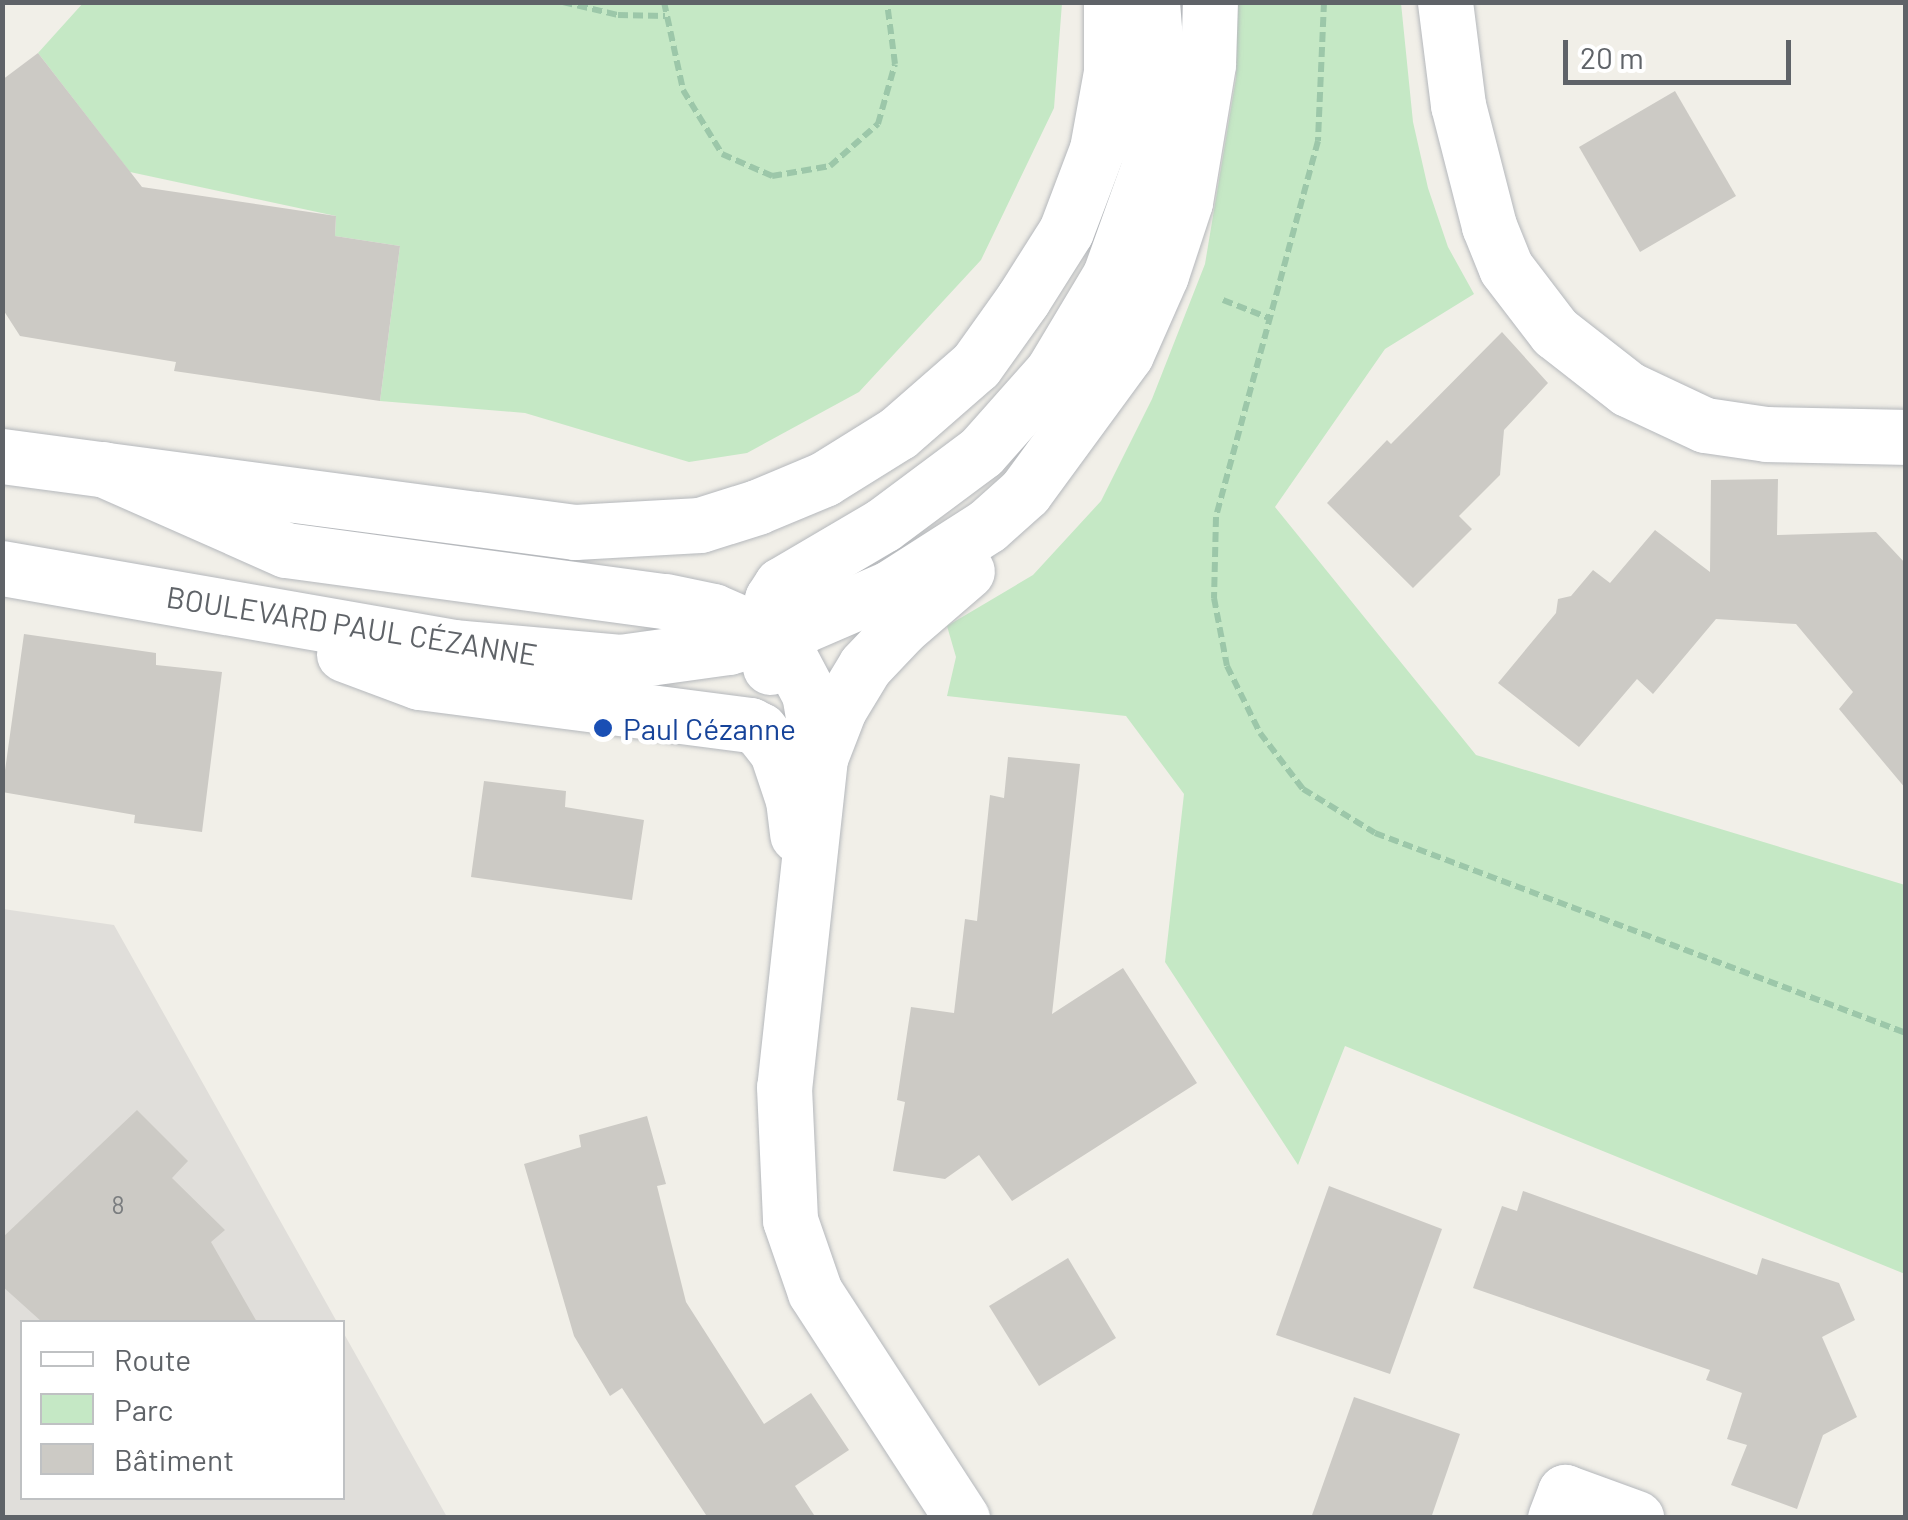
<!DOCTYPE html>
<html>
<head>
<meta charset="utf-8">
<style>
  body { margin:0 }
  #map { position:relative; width:1908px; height:1520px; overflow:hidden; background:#f1efe8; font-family:Barlow,sans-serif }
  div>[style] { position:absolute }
  .industrial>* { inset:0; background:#e0deda }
  .green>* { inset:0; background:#c5e8c5 }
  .building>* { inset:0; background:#cccac5 }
  .path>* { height:6px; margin-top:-3px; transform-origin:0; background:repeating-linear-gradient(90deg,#9cc7a9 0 10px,transparent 0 15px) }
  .roads { filter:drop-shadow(0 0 2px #b5b8bc) drop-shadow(0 0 2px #b5b8bc) }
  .street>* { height:55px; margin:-27.5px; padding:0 27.5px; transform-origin:27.5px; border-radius:27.5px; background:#fff }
  .dots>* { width:28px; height:28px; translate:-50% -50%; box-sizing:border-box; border:5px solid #fff; border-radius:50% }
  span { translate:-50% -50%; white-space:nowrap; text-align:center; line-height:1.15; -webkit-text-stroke:9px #fff; paint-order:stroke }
  .number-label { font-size:25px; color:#7a7d7f }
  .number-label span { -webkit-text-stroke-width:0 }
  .street-label { font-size:30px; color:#5f6368 }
  .transit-label { font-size:30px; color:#164399 }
  .left { translate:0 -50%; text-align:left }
  .frame { position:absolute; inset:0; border:5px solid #5f6368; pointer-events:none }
  .legend { position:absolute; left:20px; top:1320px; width:325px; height:180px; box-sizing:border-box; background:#fff; border:2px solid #bfc1c3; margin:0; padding:12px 18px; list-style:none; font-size:30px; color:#5f6368 }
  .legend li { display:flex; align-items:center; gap:20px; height:50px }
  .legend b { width:50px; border:2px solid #bfc1c3 }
  .scale { position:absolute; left:1563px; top:40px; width:228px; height:45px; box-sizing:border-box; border:5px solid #5f6368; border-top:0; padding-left:12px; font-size:30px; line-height:35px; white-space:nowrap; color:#5f6368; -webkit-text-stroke:8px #fff; paint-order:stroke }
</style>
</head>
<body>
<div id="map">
  <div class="industrial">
    <div style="clip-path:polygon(3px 909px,114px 925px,337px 1322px,22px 1322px,22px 1498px,342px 1498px,343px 1332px,447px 1517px,3px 1518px)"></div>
  </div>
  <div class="green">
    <div style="clip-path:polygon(84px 2px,1062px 3px,1054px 108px,981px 260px,859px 392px,747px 453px,689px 462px,525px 413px,380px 401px,400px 246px,335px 236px,336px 216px,130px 172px,38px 53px)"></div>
    <div style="clip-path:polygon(1238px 3px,1401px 3px,1413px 122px,1428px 188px,1448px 247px,1474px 294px,1385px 349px,1275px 507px,1476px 755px,1905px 885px,1905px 1274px,1345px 1046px,1298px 1165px,1165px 962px,1184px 794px,1126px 716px,947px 696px,956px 657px,947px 626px,1033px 575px,1101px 501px,1152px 399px,1205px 264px,1236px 78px)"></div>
  </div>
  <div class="building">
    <div style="clip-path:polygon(38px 53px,142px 187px,336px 216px,335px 236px,400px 246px,380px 401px,174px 371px,176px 362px,20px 336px,2px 308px,2px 80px)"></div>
    <div style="clip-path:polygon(1675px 91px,1736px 196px,1640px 252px,1579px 147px)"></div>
    <div style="clip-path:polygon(1502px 332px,1548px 383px,1504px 430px,1500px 475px,1459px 516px,1472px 529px,1413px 588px,1327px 503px,1387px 440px,1391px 444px)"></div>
    <div style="clip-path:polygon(1778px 479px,1777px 535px,1876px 532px,1906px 564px,1906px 789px,1839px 709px,1853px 692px,1796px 624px,1716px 619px,1653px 694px,1637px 679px,1579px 747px,1498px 683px,1556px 613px,1558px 599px,1571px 596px,1593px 570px,1610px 583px,1655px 530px,1710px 572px,1711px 480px)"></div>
    <div style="clip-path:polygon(24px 634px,156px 653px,156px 665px,222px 672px,202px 832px,134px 823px,135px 815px,2px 792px)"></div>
    <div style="clip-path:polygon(1008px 757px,1080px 764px,1052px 1014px,1123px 968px,1197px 1083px,1012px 1201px,979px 1155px,945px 1179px,893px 1171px,905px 1102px,897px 1100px,911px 1007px,954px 1013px,965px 919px,977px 921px,990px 795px,1004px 798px)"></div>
    <div style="clip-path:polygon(484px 781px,566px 791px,565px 807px,644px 820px,632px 900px,471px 877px)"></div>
    <div style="clip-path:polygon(137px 1110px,188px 1161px,172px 1178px,225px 1230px,211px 1242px,257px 1322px,42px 1322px,2px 1286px,2px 1238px)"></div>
    <div style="clip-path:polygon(647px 1116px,666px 1184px,657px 1186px,686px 1302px,764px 1424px,811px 1393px,849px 1450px,795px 1486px,816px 1518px,708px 1518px,622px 1388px,610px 1396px,574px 1336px,524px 1164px,581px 1147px,579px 1135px)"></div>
    <div style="clip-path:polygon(1329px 1186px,1442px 1229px,1390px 1374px,1276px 1335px)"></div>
    <div style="clip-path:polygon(1523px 1191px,1757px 1275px,1762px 1258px,1839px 1283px,1855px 1320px,1822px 1337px,1857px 1417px,1823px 1435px,1797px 1509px,1731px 1485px,1747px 1445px,1727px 1439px,1742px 1393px,1706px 1380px,1710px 1370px,1473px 1288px,1502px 1206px,1517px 1211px)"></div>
    <div style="clip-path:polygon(1068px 1258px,1116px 1338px,1039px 1386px,989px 1306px)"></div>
    <div style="clip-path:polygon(1354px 1397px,1460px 1434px,1431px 1518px,1311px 1518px)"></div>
  </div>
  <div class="path">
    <div style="left:563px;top:2px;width:57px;rotate:13.3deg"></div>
    <div style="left:618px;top:15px;width:47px;rotate:1.2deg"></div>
    <div style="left:664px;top:2px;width:90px;rotate:77.8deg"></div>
    <div style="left:683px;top:90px;width:75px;rotate:58.6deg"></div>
    <div style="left:722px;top:154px;width:55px;rotate:23.7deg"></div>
    <div style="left:772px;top:176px;width:59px;rotate:-9.8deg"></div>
    <div style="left:830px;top:166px;width:64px;rotate:-41.2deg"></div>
    <div style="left:878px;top:124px;width:62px;rotate:-74.2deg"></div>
    <div style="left:895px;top:64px;width:63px;rotate:-97.4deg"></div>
    <div style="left:1324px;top:2px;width:139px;rotate:92.5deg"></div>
    <div style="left:1318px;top:141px;width:390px;rotate:105.2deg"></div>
    <div style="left:1216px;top:517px;width:81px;rotate:91.4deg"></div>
    <div style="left:1214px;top:598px;width:69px;rotate:79.2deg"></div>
    <div style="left:1227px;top:666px;width:75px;rotate:63.8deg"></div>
    <div style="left:1260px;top:733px;width:71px;rotate:52.5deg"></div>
    <div style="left:1303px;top:789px;width:84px;rotate:31.4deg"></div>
    <div style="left:1375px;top:833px;width:567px;rotate:20.64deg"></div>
    <div style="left:1223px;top:300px;width:49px;rotate:21.4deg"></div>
  </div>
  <div class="roads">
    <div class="street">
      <div style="left:1445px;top:2px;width:104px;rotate:82.8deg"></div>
      <div style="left:1458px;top:105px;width:125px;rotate:75.6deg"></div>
      <div style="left:1489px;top:226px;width:45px;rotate:68deg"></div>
      <div style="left:1506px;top:268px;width:81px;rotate:52.6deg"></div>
      <div style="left:1555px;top:332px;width:93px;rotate:38deg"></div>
      <div style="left:1628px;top:389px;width:85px;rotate:25.1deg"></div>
      <div style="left:1705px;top:425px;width:63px;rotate:8.3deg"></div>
      <div style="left:1767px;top:434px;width:139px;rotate:1.2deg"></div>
      <div style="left:2px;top:456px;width:578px;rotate:7.56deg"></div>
      <div style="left:575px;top:532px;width:125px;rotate:-3.2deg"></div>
      <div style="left:700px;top:525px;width:60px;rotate:-17.5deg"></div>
      <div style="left:757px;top:507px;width:73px;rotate:-22.7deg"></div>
      <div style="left:824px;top:479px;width:87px;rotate:-31.9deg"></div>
      <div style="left:898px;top:433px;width:103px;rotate:-41.1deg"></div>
      <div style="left:976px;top:365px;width:81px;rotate:-54.5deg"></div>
      <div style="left:1023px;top:299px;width:80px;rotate:-57.7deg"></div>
      <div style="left:1066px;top:231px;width:88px;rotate:-69.3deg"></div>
      <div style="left:1097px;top:149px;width:78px;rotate:-79.7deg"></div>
      <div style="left:1111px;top:72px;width:70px;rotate:-90deg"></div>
      <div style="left:103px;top:469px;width:200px;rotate:23.9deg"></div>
      <div style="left:286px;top:550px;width:382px;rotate:7.7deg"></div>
      <div style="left:665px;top:601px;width:49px;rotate:11.8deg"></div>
      <div style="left:713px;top:611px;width:60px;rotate:23.6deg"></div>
      <div style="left:768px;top:635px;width:32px;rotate:46deg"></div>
      <div style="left:790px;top:658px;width:40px;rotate:62deg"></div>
      <div style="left:809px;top:693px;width:66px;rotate:80.4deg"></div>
      <div style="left:820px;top:758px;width:331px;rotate:96.2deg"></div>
      <div style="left:784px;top:1087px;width:133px;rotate:87.4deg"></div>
      <div style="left:790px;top:1220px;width:76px;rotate:70.9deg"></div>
      <div style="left:815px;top:1292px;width:270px;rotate:57deg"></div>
      <div style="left:2px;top:568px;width:458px;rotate:9.9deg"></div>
      <div style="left:453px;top:647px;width:168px;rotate:5.1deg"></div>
      <div style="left:620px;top:662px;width:109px;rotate:-7.9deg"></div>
      <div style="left:728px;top:647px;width:79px;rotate:-16.1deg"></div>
      <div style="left:804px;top:625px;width:94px;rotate:-23.3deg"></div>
      <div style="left:890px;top:588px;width:115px;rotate:-32.6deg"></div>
      <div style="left:987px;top:526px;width:51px;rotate:-41.8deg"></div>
      <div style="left:1025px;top:492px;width:171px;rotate:-53.8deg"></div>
      <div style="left:1126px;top:354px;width:86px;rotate:-66.1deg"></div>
      <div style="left:1161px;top:275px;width:77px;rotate:-71.8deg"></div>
      <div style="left:1185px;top:202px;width:140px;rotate:-80.5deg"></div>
      <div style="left:1208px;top:64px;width:62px;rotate:-88.2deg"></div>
      <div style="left:344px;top:654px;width:80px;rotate:20.5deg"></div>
      <div style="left:419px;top:682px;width:334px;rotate:7.4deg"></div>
      <div style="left:750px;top:725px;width:11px;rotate:27deg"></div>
      <div style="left:760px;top:730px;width:28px;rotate:52deg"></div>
      <div style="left:777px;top:752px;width:51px;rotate:71.6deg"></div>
      <div style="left:793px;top:800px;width:35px;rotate:83deg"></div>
      <div style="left:770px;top:667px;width:68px;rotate:-88.3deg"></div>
      <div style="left:772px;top:599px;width:17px;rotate:-57deg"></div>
      <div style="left:781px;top:585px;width:118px;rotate:-30.5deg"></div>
      <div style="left:883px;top:525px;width:122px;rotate:-36.7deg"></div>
      <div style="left:981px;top:452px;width:107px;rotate:-48.4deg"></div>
      <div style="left:1052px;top:372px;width:113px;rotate:-59.1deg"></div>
      <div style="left:1110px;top:275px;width:116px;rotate:-70.3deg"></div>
      <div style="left:1149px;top:166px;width:79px;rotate:-82.7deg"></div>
      <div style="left:1159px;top:88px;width:86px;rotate:-94.7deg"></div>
      <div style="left:820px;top:758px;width:53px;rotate:-68.8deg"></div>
      <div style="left:839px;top:709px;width:50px;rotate:-58.8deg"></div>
      <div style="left:865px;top:666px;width:52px;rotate:-46.5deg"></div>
      <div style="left:901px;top:628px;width:87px;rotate:-40.8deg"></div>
      <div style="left:1555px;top:1518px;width:28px;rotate:-69deg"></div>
      <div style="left:1565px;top:1492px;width:76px;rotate:20.1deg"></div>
    </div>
  </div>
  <div class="dots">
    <div style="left:603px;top:728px;background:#1a4fb4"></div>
  </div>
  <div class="number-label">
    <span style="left:118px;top:1204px">8</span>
  </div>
  <div class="street-label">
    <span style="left:352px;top:625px;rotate:9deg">BOULEVARD PAUL CÉZANNE</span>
  </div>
  <div class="transit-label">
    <span class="left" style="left:623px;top:728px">Paul Cézanne</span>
  </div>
  <div class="frame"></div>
  <ul class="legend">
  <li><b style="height:12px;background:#fff"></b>Route</li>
  <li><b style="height:28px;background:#c5e8c5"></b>Parc</li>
  <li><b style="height:28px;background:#cccac5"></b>Bâtiment</li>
  </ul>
  <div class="scale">20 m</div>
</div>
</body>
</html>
